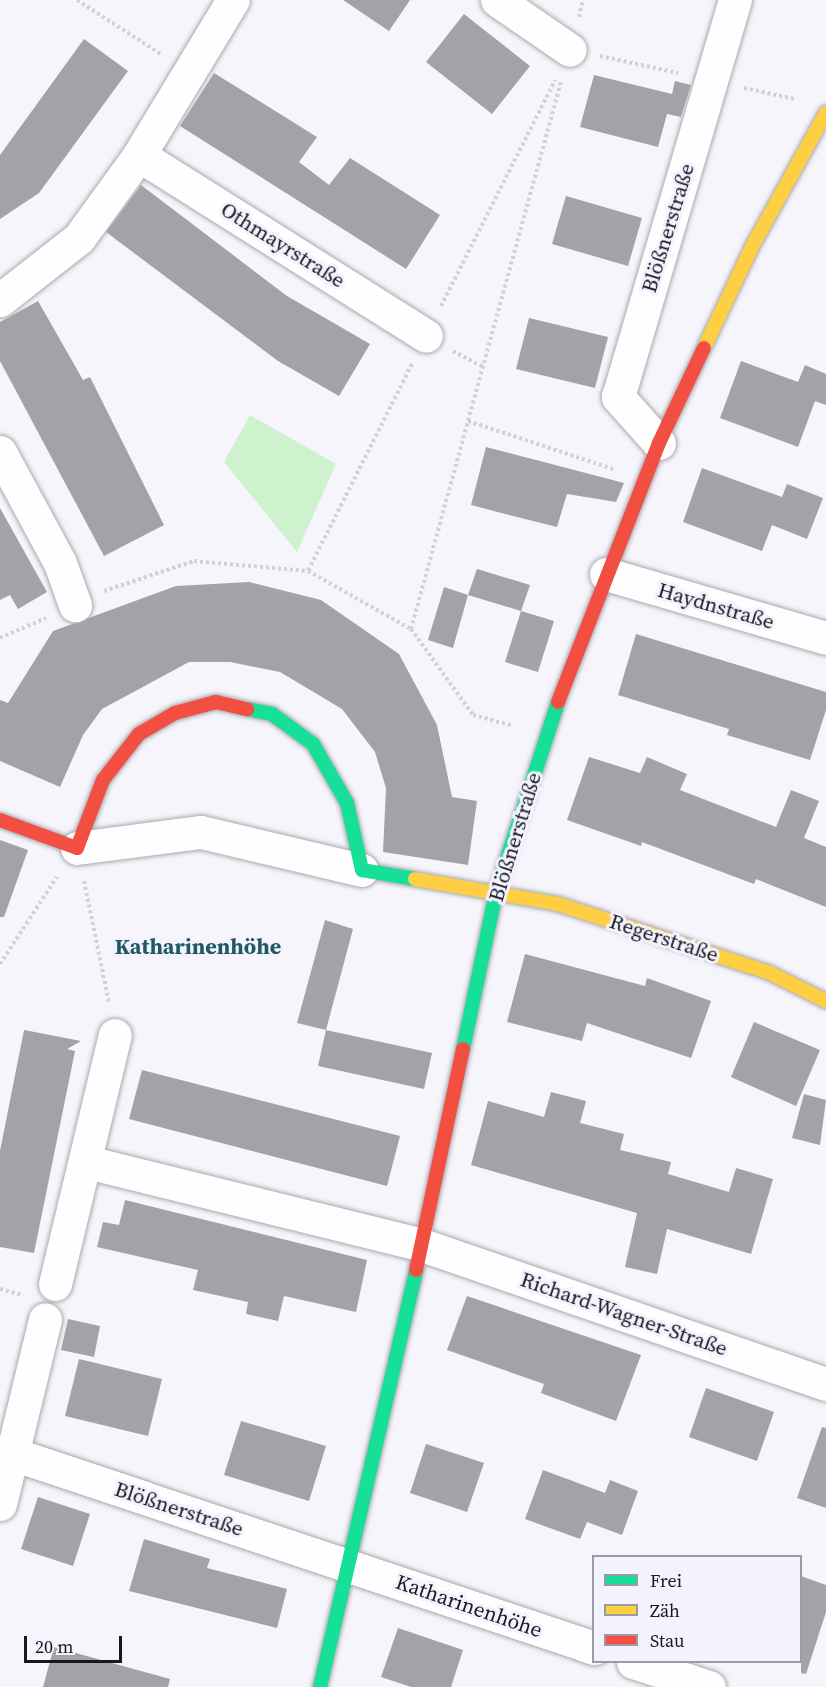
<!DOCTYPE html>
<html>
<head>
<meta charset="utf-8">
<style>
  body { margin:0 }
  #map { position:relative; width:826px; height:1687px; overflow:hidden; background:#f6f5fc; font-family:"Source Serif 4",serif }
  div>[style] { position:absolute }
  .green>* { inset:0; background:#cef1ce }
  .building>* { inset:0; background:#a3a2a8 }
  .path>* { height:4px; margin-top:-2px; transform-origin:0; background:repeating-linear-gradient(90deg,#d2d2d5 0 3px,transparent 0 6px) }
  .roads { filter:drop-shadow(0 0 2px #aaa9ae) drop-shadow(0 0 2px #aaa9ae) }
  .street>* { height:33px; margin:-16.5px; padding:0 16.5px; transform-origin:16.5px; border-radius:16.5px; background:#fefeff }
  .fast>* { height:14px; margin:-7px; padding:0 7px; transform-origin:7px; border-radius:7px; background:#16e098 }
  .slow>* { height:14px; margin:-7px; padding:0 7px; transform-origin:7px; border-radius:7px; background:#ffcf43 }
  .jam>* { height:14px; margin:-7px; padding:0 7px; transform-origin:7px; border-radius:7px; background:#f24e42 }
  span { translate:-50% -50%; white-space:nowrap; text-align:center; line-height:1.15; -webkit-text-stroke:6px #f3f2ff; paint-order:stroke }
  .street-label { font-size:21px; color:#18181d }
  .neighbourhood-label { font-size:22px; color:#1f595f; font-weight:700 }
  .legend { position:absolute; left:592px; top:1555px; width:210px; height:108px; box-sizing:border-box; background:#f3f2ff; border:2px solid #9b9ba5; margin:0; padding:8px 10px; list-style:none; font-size:18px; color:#18181d }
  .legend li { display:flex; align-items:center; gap:12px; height:30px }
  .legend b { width:30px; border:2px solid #9b9ba5 }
  .scale { position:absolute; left:24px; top:1636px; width:98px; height:27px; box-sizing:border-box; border:3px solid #18181d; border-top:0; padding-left:8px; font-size:18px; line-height:21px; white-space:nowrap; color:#18181d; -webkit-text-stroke:4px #f3f2ff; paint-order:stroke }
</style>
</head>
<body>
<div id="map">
  <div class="green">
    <div style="clip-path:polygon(250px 415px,336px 464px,297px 552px,224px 462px)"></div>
  </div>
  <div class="building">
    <div style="clip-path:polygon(343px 0,410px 0,389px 31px)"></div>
    <div style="clip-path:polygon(464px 14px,530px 66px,492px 114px,426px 62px)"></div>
    <div style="clip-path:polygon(84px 39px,128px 71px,39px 193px,0 219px,0 155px)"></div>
    <div style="clip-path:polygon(214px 73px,317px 137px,299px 162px,329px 185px,350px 158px,440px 215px,406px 269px,180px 126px)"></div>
    <div style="clip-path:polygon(594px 75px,672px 94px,675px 81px,691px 85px,681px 117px,667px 114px,658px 147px,580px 127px)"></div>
    <div style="clip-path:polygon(141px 185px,287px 296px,370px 344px,339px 396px,278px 361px,106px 232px)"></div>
    <div style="clip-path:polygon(566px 196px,642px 218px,628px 266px,552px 244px)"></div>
    <div style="clip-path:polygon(38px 301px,83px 380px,90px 377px,164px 525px,104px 556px,0 361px,0 322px)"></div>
    <div style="clip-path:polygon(529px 318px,608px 337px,595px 388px,516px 369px)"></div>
    <div style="clip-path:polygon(741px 361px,798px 382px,805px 365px,826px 374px,826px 405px,815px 401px,798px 447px,720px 418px)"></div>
    <div style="clip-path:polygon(486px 447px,540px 461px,624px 483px,616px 502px,567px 494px,557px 527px,513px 516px,471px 505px)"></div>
    <div style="clip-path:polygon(702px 468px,782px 497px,787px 484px,823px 498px,807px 539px,772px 525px,762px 551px,683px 522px)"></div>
    <div style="clip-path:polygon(0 508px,47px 592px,18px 609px,10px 595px,0 600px)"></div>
    <div style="clip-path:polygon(477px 569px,530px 585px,521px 611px,468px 595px)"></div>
    <div style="clip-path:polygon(249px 582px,321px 600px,399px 654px,437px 725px,452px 797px,477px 801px,468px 865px,383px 852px,386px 788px,375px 752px,342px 709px,280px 672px,230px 662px,189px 662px,102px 709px,83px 735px,60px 787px,0 761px,0 700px,8px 703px,53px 631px,176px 586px)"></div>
    <div style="clip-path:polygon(444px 587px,468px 595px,453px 648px,428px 640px)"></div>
    <div style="clip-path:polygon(521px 611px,554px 621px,538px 672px,505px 662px)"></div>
    <div style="clip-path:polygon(636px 634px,826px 692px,826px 710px,810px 760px,727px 735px,729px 729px,618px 695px)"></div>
    <div style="clip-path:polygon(589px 757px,640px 773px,647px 757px,687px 774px,680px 790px,776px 827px,791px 790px,819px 801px,804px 838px,826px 847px,826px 907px,756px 879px,754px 884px,642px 842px,641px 846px,567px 820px)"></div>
    <div style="clip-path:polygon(0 840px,28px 850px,4px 917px,0 917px)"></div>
    <div style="clip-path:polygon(325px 920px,353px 929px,326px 1030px,297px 1023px)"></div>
    <div style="clip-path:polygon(525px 954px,645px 986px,647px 978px,711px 1001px,691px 1058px,587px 1023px,582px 1041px,507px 1022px)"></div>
    <div style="clip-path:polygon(754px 1022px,820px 1050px,796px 1106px,731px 1077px)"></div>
    <div style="clip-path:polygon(24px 1030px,81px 1041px,67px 1049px,75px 1051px,34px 1253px,0 1247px,0 1151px)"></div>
    <div style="clip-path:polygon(326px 1030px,432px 1053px,424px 1089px,318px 1066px)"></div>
    <div style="clip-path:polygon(142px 1070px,400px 1136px,387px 1186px,129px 1119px)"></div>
    <div style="clip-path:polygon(551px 1092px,586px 1101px,580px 1123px,624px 1134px,620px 1150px,671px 1162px,668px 1174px,729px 1192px,736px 1168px,773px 1179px,751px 1254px,667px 1229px,657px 1274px,625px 1267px,637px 1213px,471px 1165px,488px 1101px,544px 1117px)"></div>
    <div style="clip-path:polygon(804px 1094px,826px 1100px,820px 1145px,792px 1138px)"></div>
    <div style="clip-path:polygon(125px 1200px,367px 1260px,356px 1312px,284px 1296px,278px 1321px,246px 1314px,248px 1302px,193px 1290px,198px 1270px,97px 1247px,103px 1222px,119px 1225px)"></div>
    <div style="clip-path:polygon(467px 1296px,641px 1355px,616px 1421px,541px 1393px,544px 1384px,447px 1350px)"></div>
    <div style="clip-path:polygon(68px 1319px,100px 1326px,94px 1357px,61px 1350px)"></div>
    <div style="clip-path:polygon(79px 1359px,162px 1379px,148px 1436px,65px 1416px)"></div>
    <div style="clip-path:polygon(706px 1388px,774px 1412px,757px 1461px,689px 1437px)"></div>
    <div style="clip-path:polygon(241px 1421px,326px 1446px,309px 1501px,224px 1475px)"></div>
    <div style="clip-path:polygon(822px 1427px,826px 1428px,826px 1508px,797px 1498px)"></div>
    <div style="clip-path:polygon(426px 1444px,484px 1463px,467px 1512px,410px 1493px)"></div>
    <div style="clip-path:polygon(543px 1470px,605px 1493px,610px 1480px,638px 1491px,622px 1535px,587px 1522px,580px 1539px,525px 1519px)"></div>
    <div style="clip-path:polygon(38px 1497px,90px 1514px,73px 1566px,21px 1549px)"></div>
    <div style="clip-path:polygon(144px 1539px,210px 1559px,207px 1568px,287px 1589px,277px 1628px,129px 1591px)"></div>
    <div style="clip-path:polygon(801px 1576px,826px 1585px,826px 1612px,806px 1674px,801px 1673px)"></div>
    <div style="clip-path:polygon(398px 1628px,463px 1650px,451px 1687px,411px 1687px,381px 1677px)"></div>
    <div style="clip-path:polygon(54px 1647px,170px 1679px,168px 1687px,43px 1687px)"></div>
  </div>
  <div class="path">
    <div style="left:77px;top:0;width:101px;rotate:32.9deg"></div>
    <div style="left:579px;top:17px;width:17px;rotate:-77deg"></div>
    <div style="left:600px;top:56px;width:80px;rotate:12.3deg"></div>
    <div style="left:744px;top:88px;width:52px;rotate:12.2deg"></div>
    <div style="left:441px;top:306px;width:253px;rotate:-63.2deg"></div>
    <div style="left:453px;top:351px;width:34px;rotate:28deg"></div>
    <div style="left:412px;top:364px;width:232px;rotate:116.7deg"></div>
    <div style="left:308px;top:571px;width:118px;rotate:29.4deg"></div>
    <div style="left:411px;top:629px;width:567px;rotate:-74.67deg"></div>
    <div style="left:468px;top:421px;width:153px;rotate:18.3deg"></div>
    <div style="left:104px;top:591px;width:95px;rotate:-18.4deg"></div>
    <div style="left:194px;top:561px;width:114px;rotate:5deg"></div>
    <div style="left:411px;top:629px;width:106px;rotate:54.2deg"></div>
    <div style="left:473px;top:715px;width:42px;rotate:15deg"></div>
    <div style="left:0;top:638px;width:50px;rotate:-23.5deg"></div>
    <div style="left:84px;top:881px;width:125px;rotate:78.4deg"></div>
    <div style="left:0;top:964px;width:104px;rotate:-56.8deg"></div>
    <div style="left:0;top:1289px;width:24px;rotate:15deg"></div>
  </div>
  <div class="roads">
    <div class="street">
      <div style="left:497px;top:0;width:88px;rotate:34.4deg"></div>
      <div style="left:139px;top:155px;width:339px;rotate:32.2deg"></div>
      <div style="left:0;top:300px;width:100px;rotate:-38.1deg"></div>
      <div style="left:79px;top:238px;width:102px;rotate:-54.1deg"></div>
      <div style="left:139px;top:155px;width:181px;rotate:-58.8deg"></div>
      <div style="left:659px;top:443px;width:62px;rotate:-131.7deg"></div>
      <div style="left:618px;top:397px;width:414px;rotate:-73.6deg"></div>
      <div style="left:0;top:452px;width:126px;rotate:61.6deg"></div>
      <div style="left:60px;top:563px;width:45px;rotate:70.3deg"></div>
      <div style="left:606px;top:574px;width:229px;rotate:16.2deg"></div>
      <div style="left:77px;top:848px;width:125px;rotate:-7.4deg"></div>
      <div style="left:201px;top:832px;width:165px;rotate:13.3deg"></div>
      <div style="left:87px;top:1162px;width:345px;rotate:13.9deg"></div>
      <div style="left:422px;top:1245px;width:427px;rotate:19deg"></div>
      <div style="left:55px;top:1284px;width:256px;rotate:-76.5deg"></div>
      <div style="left:13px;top:1454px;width:613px;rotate:18.46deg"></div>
      <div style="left:0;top:1504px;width:190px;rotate:-76.3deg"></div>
      <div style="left:633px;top:1662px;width:80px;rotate:18.2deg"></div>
    </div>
    <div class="fast">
      <div style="left:247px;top:709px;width:25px;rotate:11deg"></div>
      <div style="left:272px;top:714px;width:51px;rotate:36.2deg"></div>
      <div style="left:313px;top:744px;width:68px;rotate:60deg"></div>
      <div style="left:347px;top:803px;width:69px;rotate:77.4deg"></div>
      <div style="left:362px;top:870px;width:54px;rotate:9.6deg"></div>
      <div style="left:463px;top:1049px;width:160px;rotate:-78.1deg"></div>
      <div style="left:496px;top:892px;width:200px;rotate:-71.9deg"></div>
      <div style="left:320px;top:1687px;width:428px;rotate:-77deg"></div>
    </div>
    <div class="slow">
      <div style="left:704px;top:348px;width:114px;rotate:-64.6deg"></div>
      <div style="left:753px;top:245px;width:151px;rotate:-61.1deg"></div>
      <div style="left:415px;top:879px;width:145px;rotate:9.9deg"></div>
      <div style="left:558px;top:904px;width:223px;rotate:18deg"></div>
      <div style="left:770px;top:973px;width:63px;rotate:26.6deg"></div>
    </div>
    <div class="jam">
      <div style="left:558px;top:702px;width:278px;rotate:-68.7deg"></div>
      <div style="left:659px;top:443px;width:105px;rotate:-64.7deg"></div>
      <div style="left:0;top:820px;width:82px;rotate:20deg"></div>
      <div style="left:77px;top:848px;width:73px;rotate:-69.1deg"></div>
      <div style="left:103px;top:780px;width:58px;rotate:-52deg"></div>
      <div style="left:139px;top:734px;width:42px;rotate:-30.3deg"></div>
      <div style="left:175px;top:713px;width:42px;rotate:-15deg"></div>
      <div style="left:216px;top:702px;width:32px;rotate:13deg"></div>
      <div style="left:416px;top:1270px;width:226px;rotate:-78deg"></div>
    </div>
  </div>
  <div class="street-label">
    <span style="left:668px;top:228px;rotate:-73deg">Blößnerstraße</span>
    <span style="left:283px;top:245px;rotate:32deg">Othmayrstraße</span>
    <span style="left:716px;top:606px;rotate:16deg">Haydnstraße</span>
    <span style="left:515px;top:837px;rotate:-73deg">Blößnerstraße</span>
    <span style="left:664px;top:938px;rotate:18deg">Regerstraße</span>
    <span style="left:624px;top:1314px;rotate:19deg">Richard-Wagner-Straße</span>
    <span style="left:179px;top:1509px;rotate:18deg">Blößnerstraße</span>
    <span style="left:469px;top:1606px;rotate:19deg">Katharinenhöhe</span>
  </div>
  <div class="neighbourhood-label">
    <span style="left:198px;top:947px">Katharinenhöhe</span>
  </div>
  <ul class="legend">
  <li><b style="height:8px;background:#16e098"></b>Frei</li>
  <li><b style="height:8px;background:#ffcf43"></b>Zäh</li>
  <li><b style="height:8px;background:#f24e42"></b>Stau</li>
  </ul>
  <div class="scale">20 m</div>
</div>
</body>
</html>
